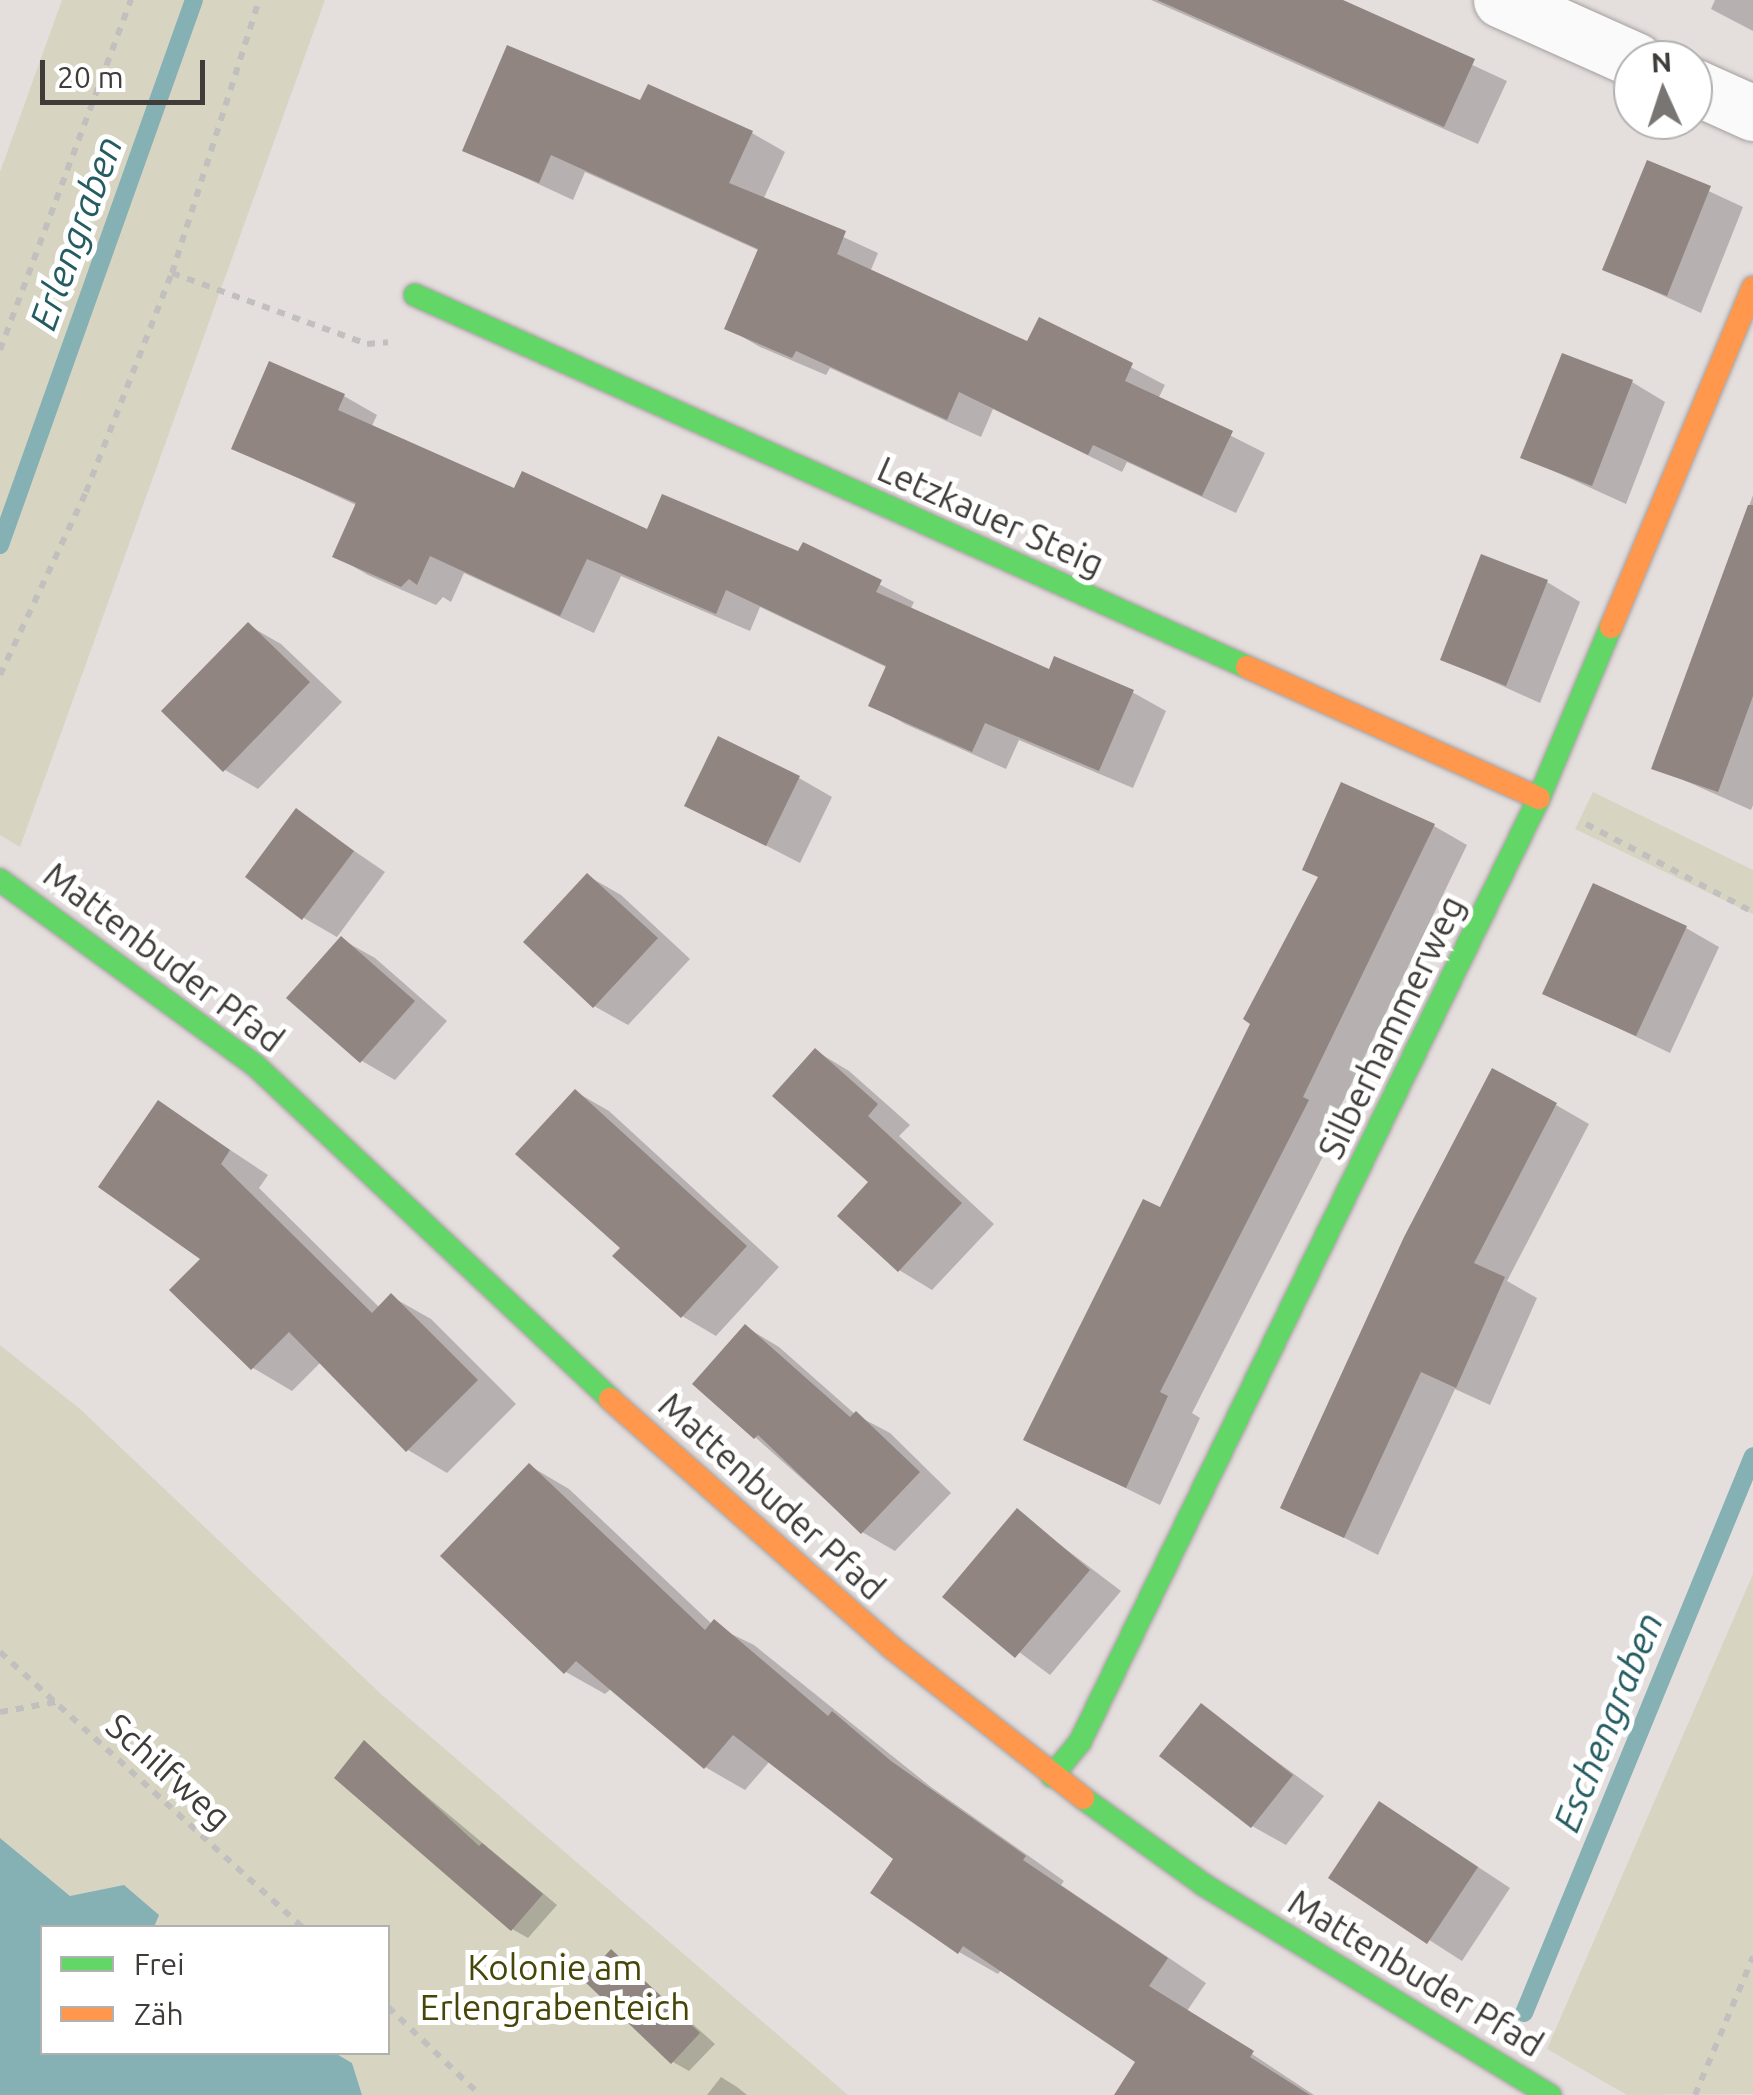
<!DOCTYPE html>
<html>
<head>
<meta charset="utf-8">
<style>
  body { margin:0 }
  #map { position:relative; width:1753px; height:2095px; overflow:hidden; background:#e4dedd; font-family:Ubuntu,sans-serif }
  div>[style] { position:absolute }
  .green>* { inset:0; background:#d7d5c2 }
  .water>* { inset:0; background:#85b0b4 }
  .shadow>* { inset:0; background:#0003 }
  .stream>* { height:18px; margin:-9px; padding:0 9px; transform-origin:9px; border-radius:9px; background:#85b0b4 }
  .building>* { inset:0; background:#908580 }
  .path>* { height:6px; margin-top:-3px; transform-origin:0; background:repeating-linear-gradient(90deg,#c2c0bf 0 8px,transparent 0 16px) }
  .roads { filter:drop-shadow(0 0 2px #a49f9e) drop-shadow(0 0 2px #a49f9e) }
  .street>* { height:55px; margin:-27.5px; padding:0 27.5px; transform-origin:27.5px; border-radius:27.5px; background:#fbfafa }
  .fast>* { height:22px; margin:-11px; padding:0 11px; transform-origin:11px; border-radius:11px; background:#63d668 }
  .slow>* { height:22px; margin:-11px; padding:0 11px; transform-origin:11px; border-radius:11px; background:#ff974d }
  span { translate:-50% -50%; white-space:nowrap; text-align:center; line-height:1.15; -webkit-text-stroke:10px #fff; paint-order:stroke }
  .street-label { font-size:35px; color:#3f3c3a }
  .park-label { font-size:35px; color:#464609 }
  .water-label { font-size:38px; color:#245c61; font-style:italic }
  .legend { position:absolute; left:40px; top:1925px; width:350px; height:130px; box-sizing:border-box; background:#fff; border:2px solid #b2b1b0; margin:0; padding:12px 18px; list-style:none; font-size:30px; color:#3f3c3a }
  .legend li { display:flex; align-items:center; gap:20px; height:50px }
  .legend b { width:50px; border:2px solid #b2b1b0 }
  .north { position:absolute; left:1613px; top:40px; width:100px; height:100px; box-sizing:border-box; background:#fff; border:2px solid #b2b1b0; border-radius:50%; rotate:357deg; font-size:28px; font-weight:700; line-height:40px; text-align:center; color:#3f3c3a }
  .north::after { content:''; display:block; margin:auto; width:35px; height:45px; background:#797573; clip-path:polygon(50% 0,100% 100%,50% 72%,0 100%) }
  .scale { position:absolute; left:40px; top:60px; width:165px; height:45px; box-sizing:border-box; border:5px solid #3f3c3a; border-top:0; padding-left:12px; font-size:30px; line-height:35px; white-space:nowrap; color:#3f3c3a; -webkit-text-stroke:8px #fff; paint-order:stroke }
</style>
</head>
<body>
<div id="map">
  <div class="green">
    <div style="clip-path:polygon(62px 0,325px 0,20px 847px,0 835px,0 172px)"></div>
    <div style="clip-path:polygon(1593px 792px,1753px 870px,1753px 914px,1575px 829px)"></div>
    <div style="clip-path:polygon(0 1345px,80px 1409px,382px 1695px,848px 2095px,362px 2095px,352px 2063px,335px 2053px,388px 2052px,388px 1928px,154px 1927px,158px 1915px,70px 1896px,0 1838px)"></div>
    <div style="clip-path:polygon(1753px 1574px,1753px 2094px,1627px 2095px,1547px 2049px)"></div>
  </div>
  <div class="water">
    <div style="clip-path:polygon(0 1838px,70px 1896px,124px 1885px,159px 1915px,154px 1927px,42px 1928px,42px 2052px,335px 2053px,352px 2063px,362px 2095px,0 2095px)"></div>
  </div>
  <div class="shadow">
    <div style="clip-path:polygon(1151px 0,1332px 0,1507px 81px,1478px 144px)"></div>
    <div style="clip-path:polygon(1715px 0,1753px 0,1753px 31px,1711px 9px)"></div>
    <div style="clip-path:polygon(642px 103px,752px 133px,785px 152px,763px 200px,878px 253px,870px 272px,1028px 344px,1040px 320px,1165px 385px,1158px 399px,1265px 453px,1236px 513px,1127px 462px,1122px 472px,993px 409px,981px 437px,830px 368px,826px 375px,760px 347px,727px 328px,760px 251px,585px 172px,573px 200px,465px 150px)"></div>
    <div style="clip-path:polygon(1648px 163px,1743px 207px,1701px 313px,1605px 269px)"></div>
    <div style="clip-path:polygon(1632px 382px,1665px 402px,1626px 504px,1523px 457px)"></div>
    <div style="clip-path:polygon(344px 396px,377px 415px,371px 428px,516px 492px,649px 532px,800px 555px,804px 546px,914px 602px,910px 610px,1050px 672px,1132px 692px,1166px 711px,1133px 788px,1019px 740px,1006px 769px,905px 724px,872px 705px,888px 668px,760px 607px,750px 631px,621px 576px,594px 633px,464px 573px,451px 602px,443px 597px,436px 605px,368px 575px,335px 556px,358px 506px,234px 448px)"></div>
    <div style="clip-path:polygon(1753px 495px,1753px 805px,1751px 810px,1654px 767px)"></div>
    <div style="clip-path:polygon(1547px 582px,1580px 602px,1540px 703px,1443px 659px)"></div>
    <div style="clip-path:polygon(248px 625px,281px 644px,342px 702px,258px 789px,225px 770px)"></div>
    <div style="clip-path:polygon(799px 778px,832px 797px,800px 863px,687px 805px)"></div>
    <div style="clip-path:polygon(296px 811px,385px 872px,337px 937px,304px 918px)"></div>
    <div style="clip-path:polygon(1434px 826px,1467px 845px,1335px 1118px,1341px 1121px,1192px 1413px,1200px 1418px,1160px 1505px,1026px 1439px,1161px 1211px,1320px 878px)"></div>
    <div style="clip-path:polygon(588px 876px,621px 895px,690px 959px,628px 1025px,594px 1006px)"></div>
    <div style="clip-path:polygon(1686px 928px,1719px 947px,1670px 1053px,1545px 993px)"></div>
    <div style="clip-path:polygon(341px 939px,375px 958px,447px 1021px,395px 1080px,362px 1061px)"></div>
    <div style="clip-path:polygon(816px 1051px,849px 1071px,910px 1125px,899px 1136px,994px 1224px,932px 1290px,899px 1270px,872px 1182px)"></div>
    <div style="clip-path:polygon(576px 1092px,609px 1111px,779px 1267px,716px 1336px,682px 1316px,623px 1248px)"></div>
    <div style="clip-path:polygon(159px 1103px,268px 1175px,259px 1188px,380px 1308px,392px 1297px,431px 1319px,516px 1404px,447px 1473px,408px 1450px,321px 1362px,292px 1391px,253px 1368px,203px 1258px)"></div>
    <div style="clip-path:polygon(1556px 1105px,1589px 1124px,1507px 1281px,1537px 1298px,1490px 1405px,1455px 1389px,1378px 1555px,1284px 1507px)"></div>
    <div style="clip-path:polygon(746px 1327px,779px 1347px,856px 1415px,890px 1433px,951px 1493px,895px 1551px,862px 1532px,755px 1437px)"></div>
    <div style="clip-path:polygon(530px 1466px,569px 1489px,713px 1625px,754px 1645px,931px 1787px,1064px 1881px,1061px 1885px,1206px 1983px,1187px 2011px,1314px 2095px,1117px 2095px,1138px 2061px,1002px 1969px,998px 1974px,959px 1952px,897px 1859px,770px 1761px,745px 1790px,705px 1767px,612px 1688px,605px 1694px,566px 1672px)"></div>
    <div style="clip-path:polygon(1017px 1512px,1121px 1591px,1050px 1675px,945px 1597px)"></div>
    <div style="clip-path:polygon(1201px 1706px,1324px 1796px,1286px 1845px,1252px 1826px)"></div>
    <div style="clip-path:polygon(364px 1744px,557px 1905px,528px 1938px,512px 1929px)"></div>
    <div style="clip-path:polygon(1413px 1824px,1510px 1888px,1462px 1961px,1331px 1877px)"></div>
    <div style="clip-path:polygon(612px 1952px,715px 2044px,689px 2071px,673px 2062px)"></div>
    <div style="clip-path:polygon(721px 2077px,737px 2087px,747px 2095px,707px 2095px)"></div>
  </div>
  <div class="stream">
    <div style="left:0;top:545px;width:578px;rotate:-70.41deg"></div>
    <div style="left:1524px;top:2013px;width:602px;rotate:-67.65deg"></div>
  </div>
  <div class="building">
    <div style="clip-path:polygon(1157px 0,1343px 0,1475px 59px,1444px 127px)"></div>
    <div style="clip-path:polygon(507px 45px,640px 100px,648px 84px,753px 131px,729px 183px,846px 231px,837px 254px,1027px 341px,1039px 317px,1133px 363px,1125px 381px,1233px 431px,1202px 496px,1093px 445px,1088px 455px,959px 392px,947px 420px,796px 351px,792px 358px,724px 329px,758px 249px,551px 155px,539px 183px,462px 151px)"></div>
    <div style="clip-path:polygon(1647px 160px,1711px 186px,1667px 296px,1602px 270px)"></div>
    <div style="clip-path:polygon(1562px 353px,1633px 380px,1592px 486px,1520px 458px)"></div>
    <div style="clip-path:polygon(269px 361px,345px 394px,338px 410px,514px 488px,522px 471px,647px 529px,662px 494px,798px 551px,803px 542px,882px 580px,876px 592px,1049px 669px,1054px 656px,1134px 690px,1099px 771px,985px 723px,972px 752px,868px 706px,886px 666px,726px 590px,716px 614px,587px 559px,560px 616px,430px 556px,417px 585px,409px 579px,401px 587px,332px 557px,356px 503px,231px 449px)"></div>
    <div style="clip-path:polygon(1748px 505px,1753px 505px,1753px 696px,1718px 792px,1651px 769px)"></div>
    <div style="clip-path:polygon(1481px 554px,1548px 580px,1506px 686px,1440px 660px)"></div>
    <div style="clip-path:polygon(248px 622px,310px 682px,223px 772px,161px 711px)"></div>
    <div style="clip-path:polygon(718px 736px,800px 776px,766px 846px,684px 806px)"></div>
    <div style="clip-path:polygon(1341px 782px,1435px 824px,1303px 1097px,1309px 1100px,1160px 1392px,1168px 1396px,1126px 1488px,1023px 1440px,1143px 1199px,1160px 1207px,1250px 1024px,1243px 1019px,1318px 877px,1302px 870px)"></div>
    <div style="clip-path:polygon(296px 808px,354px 851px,302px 920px,245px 877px)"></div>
    <div style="clip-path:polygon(587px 873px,658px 938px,593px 1008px,523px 942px)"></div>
    <div style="clip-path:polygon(1593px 883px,1687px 926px,1636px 1036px,1542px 994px)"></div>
    <div style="clip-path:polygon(341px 936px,415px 1001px,360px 1063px,286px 998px)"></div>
    <div style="clip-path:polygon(815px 1048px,878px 1104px,868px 1116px,962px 1203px,898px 1272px,837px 1216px,868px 1182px,772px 1096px)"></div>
    <div style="clip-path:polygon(1492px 1068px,1557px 1103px,1474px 1263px,1505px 1277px,1456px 1388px,1421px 1372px,1344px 1538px,1280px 1508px,1404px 1237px)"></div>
    <div style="clip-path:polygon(575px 1089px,747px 1246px,681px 1318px,612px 1256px,620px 1248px,515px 1154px)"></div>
    <div style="clip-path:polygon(158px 1100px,230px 1150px,221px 1164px,372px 1313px,391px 1293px,478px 1380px,406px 1452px,289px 1332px,251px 1370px,169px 1290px,200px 1259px,98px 1187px)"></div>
    <div style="clip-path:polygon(745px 1324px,850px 1417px,856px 1411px,920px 1472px,861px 1534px,758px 1435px,754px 1439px,692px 1384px)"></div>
    <div style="clip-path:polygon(529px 1463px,705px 1630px,714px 1619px,828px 1716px,832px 1711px,891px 1761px,1026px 1856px,1023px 1860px,1168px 1958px,1149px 1986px,1254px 2051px,1250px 2057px,1310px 2095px,1114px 2095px,1135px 2062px,963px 1946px,958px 1954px,870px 1893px,893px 1859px,733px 1735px,704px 1769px,576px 1661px,564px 1674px,440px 1556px)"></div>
    <div style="clip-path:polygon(1017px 1508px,1090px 1570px,1015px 1658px,942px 1597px)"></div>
    <div style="clip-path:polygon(1201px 1703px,1293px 1775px,1251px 1828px,1159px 1756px)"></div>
    <div style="clip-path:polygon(364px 1740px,479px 1846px,482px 1843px,543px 1894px,511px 1931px,334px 1778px)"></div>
    <div style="clip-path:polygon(1379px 1801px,1478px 1867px,1427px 1944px,1328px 1878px)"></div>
    <div style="clip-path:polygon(611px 1949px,700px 2033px,671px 2064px,583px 1980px)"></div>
  </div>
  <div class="path">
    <div style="left:172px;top:273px;width:208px;rotate:20deg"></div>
    <div style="left:367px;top:344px;width:21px;rotate:-5deg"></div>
    <div style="left:0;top:350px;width:374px;rotate:-69.5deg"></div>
    <div style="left:0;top:675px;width:202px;rotate:-64.8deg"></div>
    <div style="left:86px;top:492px;width:235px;rotate:-68.6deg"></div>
    <div style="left:172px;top:273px;width:287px;rotate:-72.3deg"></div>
    <div style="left:1586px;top:824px;width:189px;rotate:27.8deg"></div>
    <div style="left:0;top:1652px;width:410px;rotate:42.3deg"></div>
    <div style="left:0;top:1712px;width:57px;rotate:-10.1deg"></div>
    <div style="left:388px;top:2007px;width:127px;rotate:43.7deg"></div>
    <div style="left:1695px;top:2095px;width:150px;rotate:-67.2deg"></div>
  </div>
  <div class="roads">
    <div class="street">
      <div style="left:1501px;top:0;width:147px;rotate:24.1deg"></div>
      <div style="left:1693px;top:86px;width:66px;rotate:24.2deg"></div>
    </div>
    <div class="fast">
      <div style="left:415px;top:295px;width:911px;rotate:24.09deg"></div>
      <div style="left:0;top:880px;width:316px;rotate:36deg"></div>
      <div style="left:256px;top:1066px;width:486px;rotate:43.2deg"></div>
      <div style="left:1052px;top:1776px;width:44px;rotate:-50.5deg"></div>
      <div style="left:1080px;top:1742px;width:1050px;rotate:-64.07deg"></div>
      <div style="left:1539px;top:798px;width:186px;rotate:-67.2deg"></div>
      <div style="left:1083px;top:1798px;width:149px;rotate:35.7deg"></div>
      <div style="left:1204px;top:1885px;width:405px;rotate:31.3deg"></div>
    </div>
    <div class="slow">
      <div style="left:1611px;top:627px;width:368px;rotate:-67.3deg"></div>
      <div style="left:1247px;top:667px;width:320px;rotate:24.2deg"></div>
      <div style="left:610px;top:1399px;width:376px;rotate:41.4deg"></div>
      <div style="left:892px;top:1648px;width:243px;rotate:38.1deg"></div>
    </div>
  </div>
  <div class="street-label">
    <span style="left:991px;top:516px;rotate:24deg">Letzkauer Steig</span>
    <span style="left:164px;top:957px;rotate:37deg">Mattenbuder Pfad</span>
    <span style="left:1391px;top:1027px;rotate:-64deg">Silberhammerweg</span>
    <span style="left:772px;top:1496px;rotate:42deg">Mattenbuder Pfad</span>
    <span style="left:169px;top:1771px;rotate:42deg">Schilfweg</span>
    <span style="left:1416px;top:1973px;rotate:31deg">Mattenbuder Pfad</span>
  </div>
  <div class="park-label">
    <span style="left:555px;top:1987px">Kolonie am<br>Erlengrabenteich</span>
  </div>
  <div class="water-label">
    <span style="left:76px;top:233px;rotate:-70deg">Erlengraben</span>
    <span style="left:1608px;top:1722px;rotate:-68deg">Eschengraben</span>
  </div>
  <ul class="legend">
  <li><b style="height:12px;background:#63d668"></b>Frei</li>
  <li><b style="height:12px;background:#ff974d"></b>Zäh</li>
  </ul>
  <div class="north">N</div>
  <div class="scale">20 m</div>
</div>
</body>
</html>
